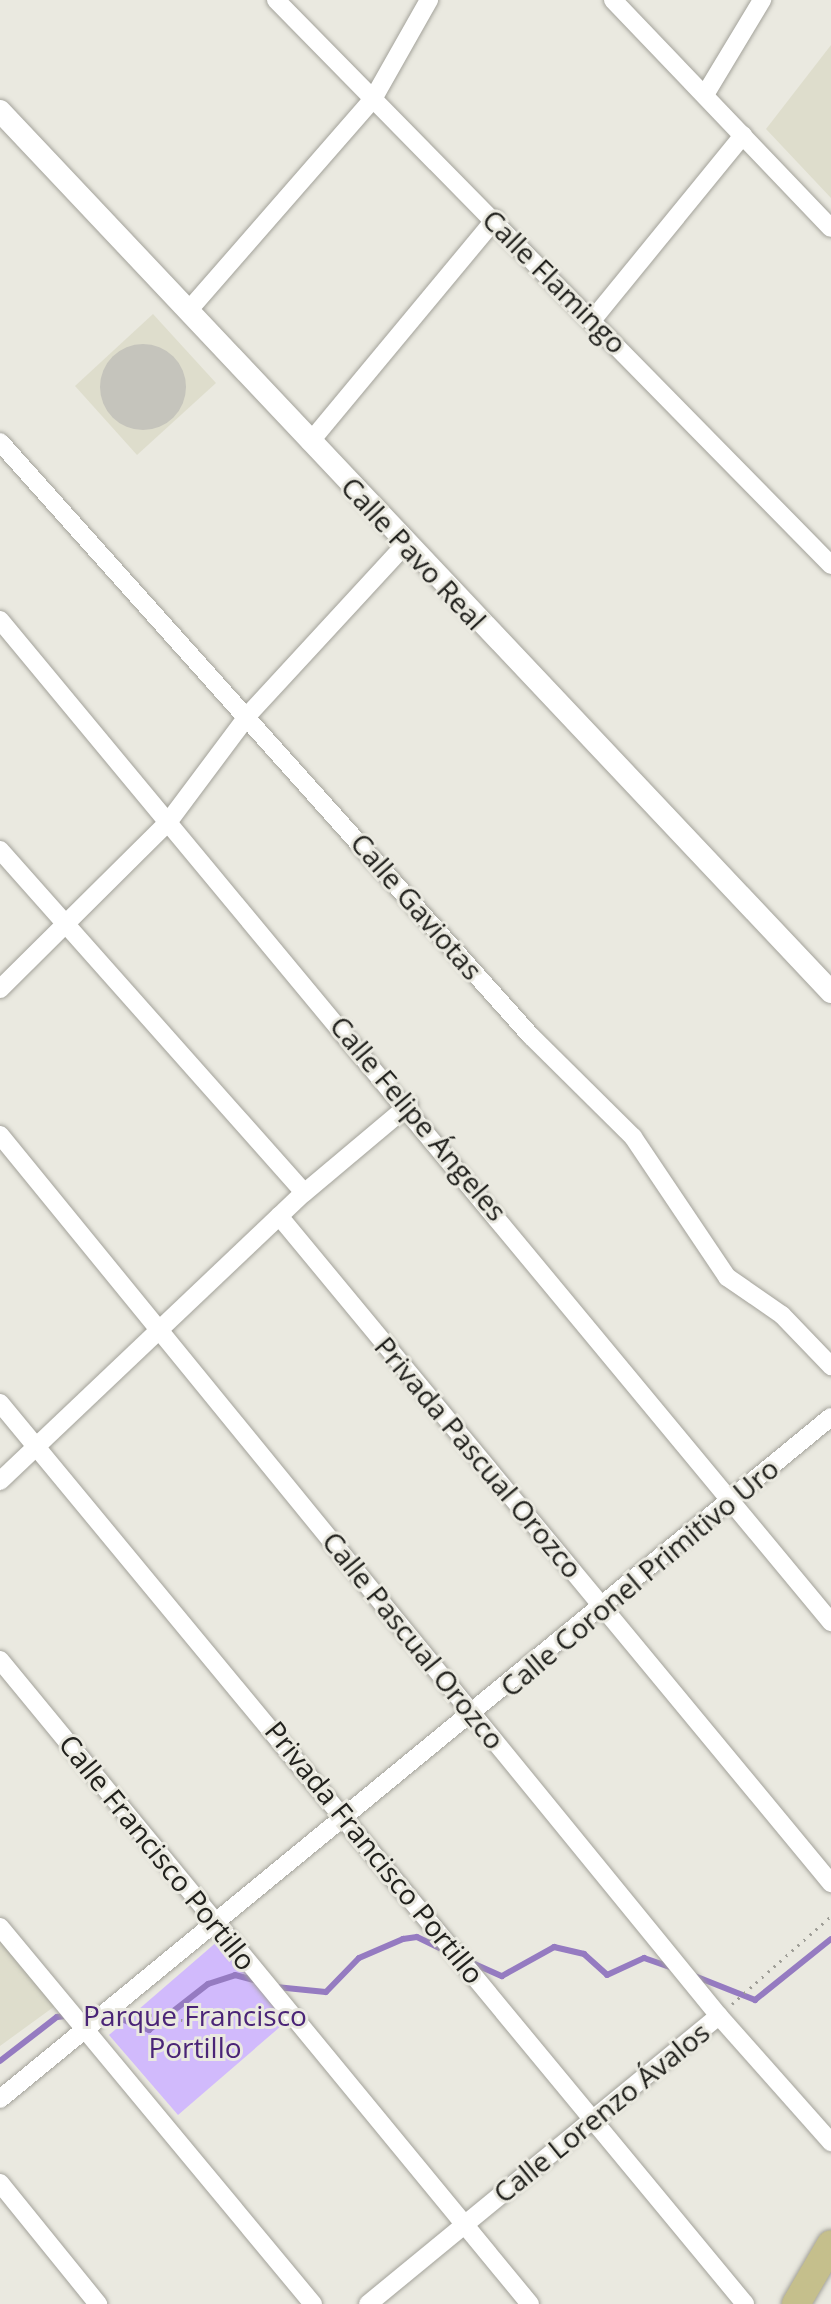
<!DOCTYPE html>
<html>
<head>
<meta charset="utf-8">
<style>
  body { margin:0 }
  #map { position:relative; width:831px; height:2304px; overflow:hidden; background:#eae9e0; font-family:"Open Sans",sans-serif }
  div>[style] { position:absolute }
  .built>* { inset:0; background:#deddcc }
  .green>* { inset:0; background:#d1bafc }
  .stream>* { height:6px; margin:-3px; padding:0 3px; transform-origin:3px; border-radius:3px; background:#957bc1 }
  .building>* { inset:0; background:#c5c4bc }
  .round { border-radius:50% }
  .path>* { height:3px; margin-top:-1.5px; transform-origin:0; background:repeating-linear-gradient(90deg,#9e9d96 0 2px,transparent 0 8px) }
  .roads { filter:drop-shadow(0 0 2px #a3a29a) drop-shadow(0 0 2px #a3a29a) }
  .minor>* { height:18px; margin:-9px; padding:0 9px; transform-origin:9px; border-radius:9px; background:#fff }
  .tertiary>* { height:22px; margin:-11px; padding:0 11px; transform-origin:11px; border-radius:11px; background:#fff }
  .primary>* { height:28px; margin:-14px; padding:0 14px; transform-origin:14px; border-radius:14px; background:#c5bf8c }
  span { translate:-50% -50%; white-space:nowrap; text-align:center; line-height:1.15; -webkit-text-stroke:6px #eae9e0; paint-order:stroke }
  .street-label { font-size:28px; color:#22221e }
  .park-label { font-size:28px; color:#4a2477 }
</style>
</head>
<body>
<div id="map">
  <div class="built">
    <div style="clip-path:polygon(831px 45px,831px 198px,766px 129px)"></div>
    <div style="clip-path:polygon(153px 314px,216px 383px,137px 455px,75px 386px)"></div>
    <div style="clip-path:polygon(0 1940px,55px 2006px,0 2046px)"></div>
  </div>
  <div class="green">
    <div style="clip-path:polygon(219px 1940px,288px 2020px,178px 2115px,109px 2035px)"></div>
  </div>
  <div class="stream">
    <div style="left:470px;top:1962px;width:35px;rotate:24deg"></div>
    <div style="left:502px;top:1976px;width:60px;rotate:-29.1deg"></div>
    <div style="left:554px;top:1947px;width:31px;rotate:13deg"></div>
    <div style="left:584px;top:1954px;width:31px;rotate:42deg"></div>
    <div style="left:607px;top:1975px;width:41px;rotate:-24.7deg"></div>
    <div style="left:644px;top:1958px;width:28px;rotate:19deg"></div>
    <div style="left:692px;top:1975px;width:68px;rotate:21.6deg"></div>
    <div style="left:755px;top:2000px;width:97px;rotate:-38.8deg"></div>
    <div style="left:276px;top:1987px;width:50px;rotate:5.7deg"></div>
    <div style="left:326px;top:1992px;width:47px;rotate:-45.9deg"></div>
    <div style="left:359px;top:1958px;width:48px;rotate:-23.4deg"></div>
    <div style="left:403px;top:1939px;width:14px;rotate:-8deg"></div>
    <div style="left:417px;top:1937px;width:32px;rotate:26deg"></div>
    <div style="left:111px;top:2015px;width:41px;rotate:21.5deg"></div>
    <div style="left:149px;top:2030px;width:75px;rotate:-37.9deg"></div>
    <div style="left:208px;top:1984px;width:28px;rotate:-18deg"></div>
    <div style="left:235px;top:1975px;width:24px;rotate:15deg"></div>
    <div style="left:0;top:2061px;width:72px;rotate:-37.7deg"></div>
    <div style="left:57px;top:2017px;width:43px;rotate:-6.6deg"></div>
  </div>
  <div class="building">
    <div class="round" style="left:100px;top:344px;width:86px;height:86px"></div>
  </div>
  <div class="path">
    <div style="left:732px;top:2004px;width:132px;rotate:-41.6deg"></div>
    <div style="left:134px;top:2012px;width:49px;rotate:9.5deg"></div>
  </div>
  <div class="roads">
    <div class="minor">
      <div style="left:276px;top:0;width:792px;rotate:45.51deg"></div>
      <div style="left:613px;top:0;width:315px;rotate:46.3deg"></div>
      <div style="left:706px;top:93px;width:109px;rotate:-58.9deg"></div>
      <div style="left:188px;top:311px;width:281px;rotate:-48.9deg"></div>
      <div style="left:373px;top:99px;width:114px;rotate:-60.5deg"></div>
      <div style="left:594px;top:318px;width:236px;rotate:-50.8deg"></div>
      <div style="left:0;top:442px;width:797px;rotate:48.21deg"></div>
      <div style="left:531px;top:1036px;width:144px;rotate:44.7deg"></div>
      <div style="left:633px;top:1137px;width:169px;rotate:56.1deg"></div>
      <div style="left:727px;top:1277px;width:67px;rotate:34.6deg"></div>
      <div style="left:782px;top:1315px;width:71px;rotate:46.1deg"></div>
      <div style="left:310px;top:442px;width:290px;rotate:-50.3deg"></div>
      <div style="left:0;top:620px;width:1302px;rotate:50.33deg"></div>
      <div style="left:0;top:850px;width:458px;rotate:48.4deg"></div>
      <div style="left:0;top:989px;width:238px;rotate:-44.8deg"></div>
      <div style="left:169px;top:821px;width:134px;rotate:-53.2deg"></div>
      <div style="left:249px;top:714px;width:230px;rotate:-47.3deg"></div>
      <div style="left:0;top:1135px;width:1137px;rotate:50.78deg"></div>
      <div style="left:719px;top:2016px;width:169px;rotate:48.4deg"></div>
      <div style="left:279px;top:1216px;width:866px;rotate:50.39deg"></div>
      <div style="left:0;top:1403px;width:1169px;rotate:50.41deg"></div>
      <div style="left:0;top:1481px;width:419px;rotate:-43.5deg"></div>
      <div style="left:304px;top:1193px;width:137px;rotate:-40deg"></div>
      <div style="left:0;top:1660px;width:834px;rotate:50.55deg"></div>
      <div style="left:0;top:1927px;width:490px;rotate:50.3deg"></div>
      <div style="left:0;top:2099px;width:1075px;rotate:-39.38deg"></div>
      <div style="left:0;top:2183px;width:156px;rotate:51deg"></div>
      <div style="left:368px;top:2304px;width:454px;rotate:-39.4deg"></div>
    </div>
    <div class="tertiary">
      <div style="left:0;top:111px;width:1211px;rotate:46.67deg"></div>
    </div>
    <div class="primary">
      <div style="left:796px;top:2304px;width:69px;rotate:-59.7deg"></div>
    </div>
  </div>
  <div class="street-label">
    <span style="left:555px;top:281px;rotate:45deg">Calle Flamingo</span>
    <span style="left:414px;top:553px;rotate:47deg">Calle Pavo Real</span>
    <span style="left:417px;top:906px;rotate:49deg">Calle Gaviotas</span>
    <span style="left:419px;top:1118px;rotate:50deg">Calle Felipe Ángeles</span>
    <span style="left:479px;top:1457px;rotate:50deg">Privada Pascual Orozco</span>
    <span style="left:639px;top:1577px;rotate:-40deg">Calle Coronel Primitivo Uro</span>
    <span style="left:414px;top:1640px;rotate:51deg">Calle Pascual Orozco</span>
    <span style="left:158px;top:1852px;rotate:51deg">Calle Francisco Portillo</span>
    <span style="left:375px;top:1852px;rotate:51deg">Privada Francisco Portillo</span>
    <span style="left:601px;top:2112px;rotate:-39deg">Calle Lorenzo Ávalos</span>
  </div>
  <div class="park-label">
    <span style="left:195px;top:2031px">Parque Francisco<br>Portillo</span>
  </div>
</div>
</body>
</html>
